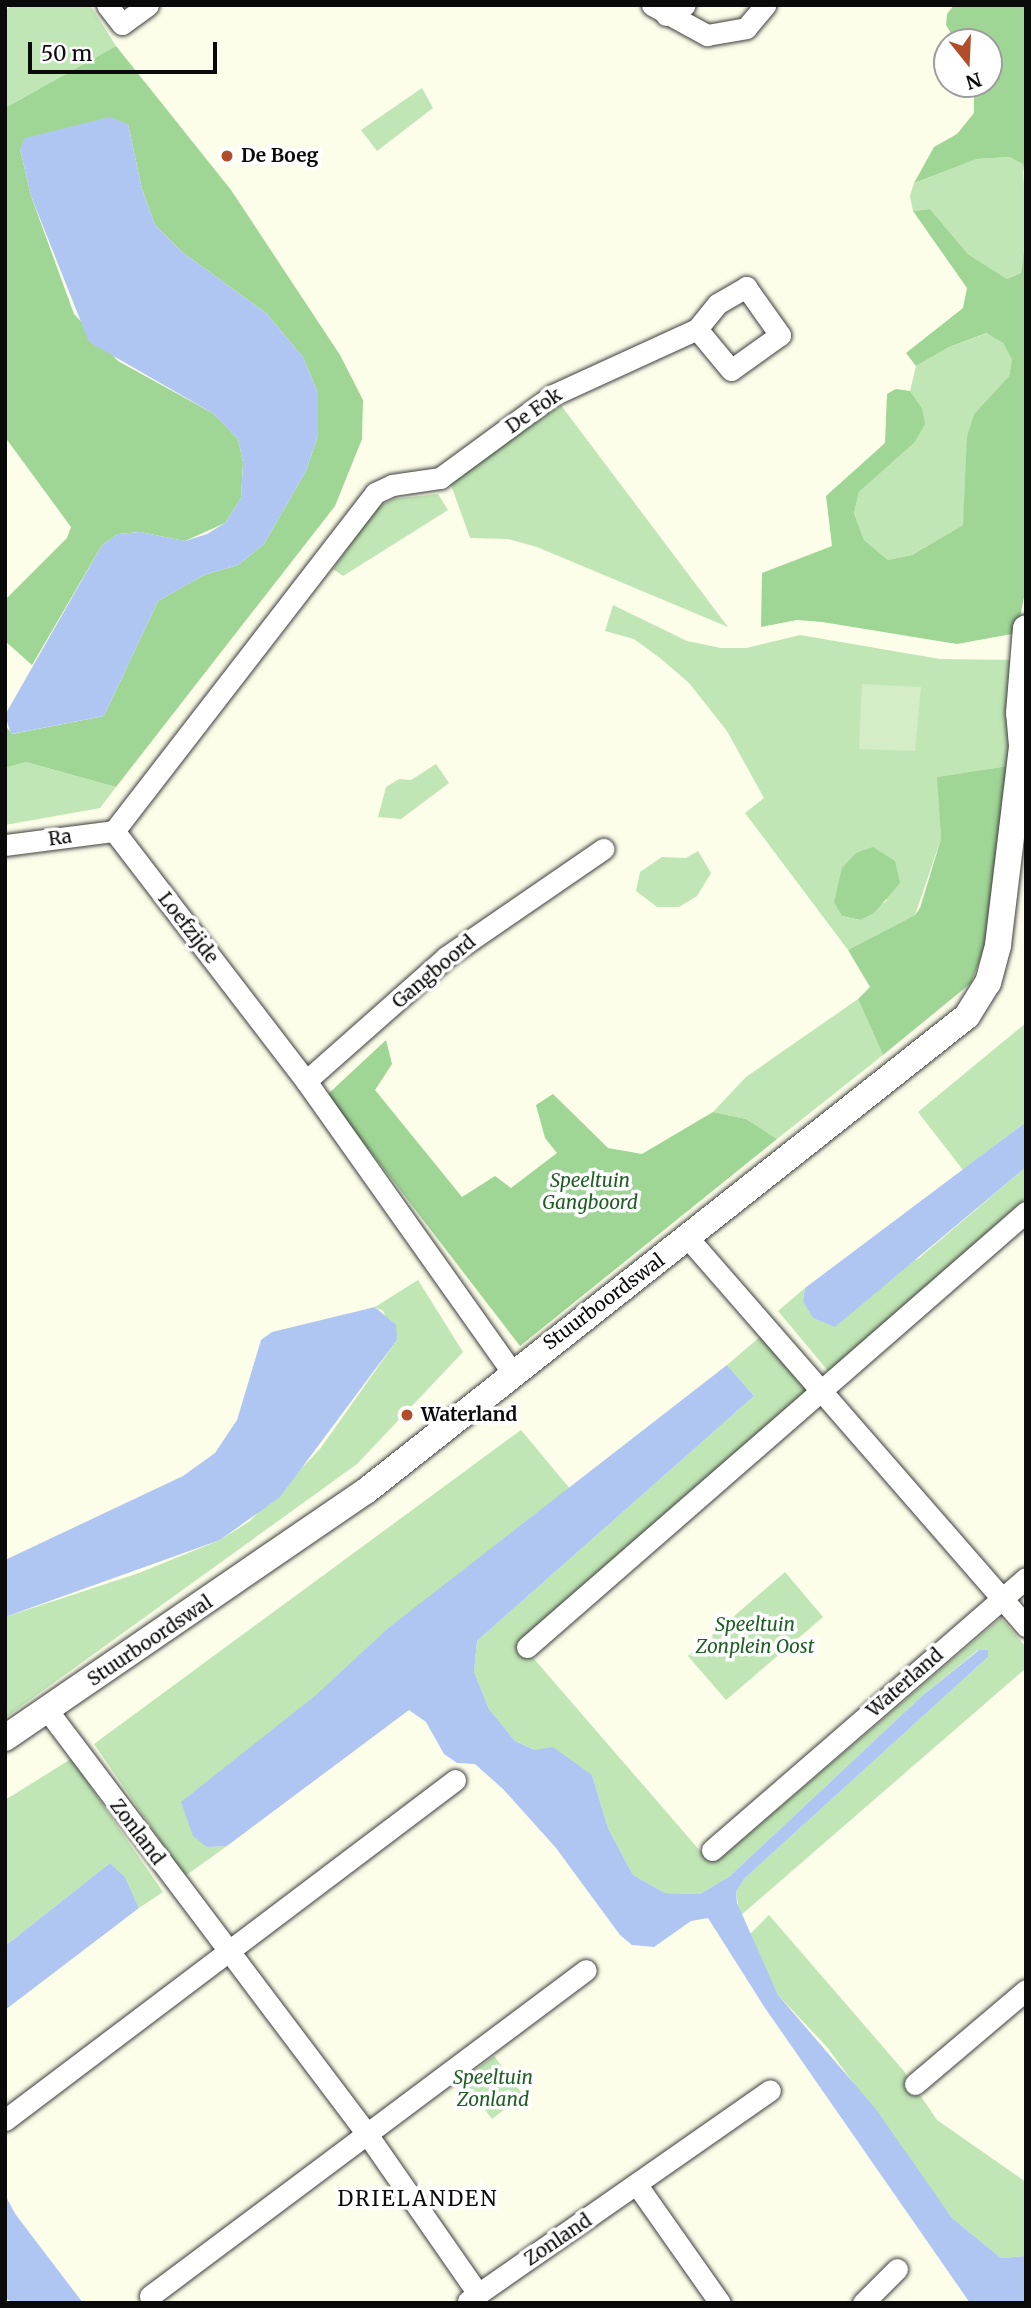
<!DOCTYPE html>
<html>
<head>
<meta charset="utf-8">
<style>
  body { margin:0 }
  #map { position:relative; width:1031px; height:2308px; overflow:hidden; background:#fcfee9; font-family:Merriweather,serif }
  div>[style] { position:absolute }
  .green>* { inset:0; background:#c0e6b5 }
  .forest>* { inset:0; background:#9fd595 }
  .pitch>* { inset:0; background:#d4edc6 }
  .water>* { inset:0; background:#b0c6f2 }
  .roads { filter:drop-shadow(0 0 2px #3d3d3d) drop-shadow(0 0 2px #3d3d3d) }
  .minor>* { height:21px; margin:-10.5px; padding:0 10.5px; transform-origin:10.5px; border-radius:10.5px; background:#fff }
  .tertiary>* { height:26px; margin:-13px; padding:0 13px; transform-origin:13px; border-radius:13px; background:#fff }
  .dots>* { width:19px; height:19px; translate:-50% -50%; box-sizing:border-box; border:4px solid #fff; border-radius:50% }
  span { translate:-50% -50%; white-space:nowrap; text-align:center; line-height:1.15; -webkit-text-stroke:7px #fff; paint-order:stroke }
  .poi-label { font-size:19px; color:#0a0a0a; font-weight:700 }
  .left { translate:0 -50%; text-align:left }
  .street-label { font-size:19px; color:#0a0a0a }
  .park-label { font-size:19px; color:#1f5e25; font-style:italic }
  .neighbourhood-label { font-size:21px; color:#0a0a0a; letter-spacing:2px }
  .frame { position:absolute; inset:0; border:7px solid #0a0a0a; pointer-events:none }
  .north { position:absolute; left:933px; top:28px; width:70px; height:70px; box-sizing:border-box; background:#fff; border:2px solid #9d9d9d; border-radius:50%; rotate:162deg; font-size:19px; font-weight:700; line-height:28px; text-align:center; color:#0a0a0a }
  .north::after { content:''; display:block; margin:auto; width:24px; height:32px; background:#b24d2a; clip-path:polygon(50% 0,100% 100%,50% 72%,0 100%) }
  .scale { position:absolute; left:28px; top:42px; width:189px; height:32px; box-sizing:border-box; border:4px solid #0a0a0a; border-top:0; padding-left:9px; font-size:21px; line-height:24px; white-space:nowrap; color:#0a0a0a; -webkit-text-stroke:5px #fff; paint-order:stroke }
</style>
</head>
<body>
<div id="map">
  <div class="green">
    <div style="clip-path:polygon(13px 5px,90px 5px,116px 46px,5px 108px,5px 10px)"></div>
    <div style="clip-path:polygon(422px 88px,433px 108px,377px 151px,361px 130px)"></div>
    <div style="clip-path:polygon(1011px 157px,1023px 164px,1026px 234px,1021px 273px,1007px 279px,968px 254px,930px 209px,913px 211px,910px 196px,914px 183px,977px 159px)"></div>
    <div style="clip-path:polygon(988px 333px,1003px 343px,1012px 360px,1009px 376px,974px 414px,963px 525px,912px 555px,888px 560px,864px 540px,854px 513px,859px 492px,914px 443px,922px 408px,910px 391px,916px 366px,949px 347px)"></div>
    <div style="clip-path:polygon(560px 404px,728px 627px,537px 547px,508px 539px,470px 538px,450px 482px)"></div>
    <div style="clip-path:polygon(438px 494px,448px 510px,343px 576px,333px 569px,377px 507px,394px 499px)"></div>
    <div style="clip-path:polygon(evenodd,613px 605px,687px 641px,721px 648px,746px 648px,800px 635px,940px 659px,1019px 660px,1008px 766px,938px 777px,941px 839px,915px 915px,848px 950px,745px 813px,764px 798px,727px 731px,689px 683px,660px 658px,634px 639px,605px 631px,613px 605px,889px 899px,859px 920px,842px 916px,889px 899px)"></div>
    <div style="clip-path:polygon(26px 762px,116px 787px,100px 808px,5px 825px,5px 768px)"></div>
    <div style="clip-path:polygon(436px 764px,449px 783px,401px 819px,378px 817px,386px 787px,399px 779px,411px 780px)"></div>
    <div style="clip-path:polygon(698px 851px,711px 873px,697px 896px,679px 907px,657px 907px,636px 891px,640px 872px,662px 857px,686px 858px)"></div>
    <div style="clip-path:polygon(858px 999px,883px 1055px,777px 1139px,746px 1119px,713px 1112px,746px 1077px)"></div>
    <div style="clip-path:polygon(1026px 1023px,1026px 1122px,963px 1170px,918px 1112px)"></div>
    <div style="clip-path:polygon(1026px 1167px,1026px 1198px,829px 1372px,778px 1311px,805px 1288px,803px 1301px,918px 1259px)"></div>
    <div style="clip-path:polygon(418px 1280px,463px 1352px,357px 1464px,5px 1718px,5px 1617px,139px 1573px,220px 1540px,250px 1521px,320px 1449px,397px 1340px,383px 1311px,375px 1307px)"></div>
    <div style="clip-path:polygon(761px 1336px,808px 1391px,522px 1645px,708px 1860px,721px 1858px,1001px 1618px,1026px 1647px,1026px 1668px,740px 1916px,736px 1892px,744px 1879px,988px 1657px,988px 1650px,978px 1650px,923px 1695px,730px 1876px,700px 1894px,665px 1893px,633px 1875px,608px 1828px,592px 1775px,515px 1741px,489px 1709px,474px 1672px,477px 1641px,754px 1396px,727px 1365px)"></div>
    <div style="clip-path:polygon(521px 1430px,571px 1490px,387px 1629px,317px 1695px,207px 1847px,227px 1846px,185px 1876px,94px 1744px)"></div>
    <div style="clip-path:polygon(785px 1572px,823px 1617px,726px 1700px,688px 1656px)"></div>
    <div style="clip-path:polygon(71px 1759px,163px 1892px,139px 1908px,125px 1877px,110px 1863px,5px 1946px,5px 1800px)"></div>
    <div style="clip-path:polygon(769px 1915px,903px 2070px,937px 2120px,1026px 2182px,1026px 2256px,1001px 2258px,952px 2218px,827px 2047px,778px 1995px,750px 1934px)"></div>
    <div style="clip-path:polygon(494px 2056px,523px 2095px,492px 2119px,462px 2080px)"></div>
  </div>
  <div class="forest">
    <div style="clip-path:polygon(954px 5px,1026px 5px,1026px 188px,1023px 164px,1010px 157px,977px 159px,914px 183px,934px 147px,957px 134px,974px 113px,974px 84px,989px 84px,989px 42px,956px 42px,946px 25px,947px 14px)"></div>
    <div style="clip-path:polygon(116px 46px,231px 190px,340px 355px,363px 400px,362px 439px,335px 506px,116px 787px,26px 762px,5px 768px,5px 725px,12px 734px,104px 716px,158px 601px,204px 575px,238px 565px,264px 544px,306px 471px,318px 435px,318px 393px,303px 357px,266px 313px,182px 252px,155px 225px,142px 189px,128px 124px,20px 149px,31px 196px,74px 314px,118px 361px,214px 414px,238px 439px,243px 462px,241px 498px,225px 523px,185px 541px,140px 532px,118px 534px,102px 545px,32px 665px,5px 641px,5px 600px,67px 538px,71px 527px,5px 437px,5px 108px)"></div>
    <div style="clip-path:polygon(930px 209px,968px 254px,1007px 279px,1021px 273px,1026px 234px,1026px 587px,1017px 633px,957px 644px,822px 622px,797px 620px,761px 627px,762px 573px,832px 546px,826px 496px,885px 443px,887px 394px,896px 389px,910px 391px,922px 408px,925px 424px,914px 443px,859px 492px,854px 513px,864px 540px,888px 560px,912px 555px,963px 525px,967px 437px,974px 414px,1009px 376px,1012px 360px,1003px 343px,987px 333px,949px 347px,916px 366px,906px 353px,963px 308px,967px 288px,913px 211px)"></div>
    <div style="clip-path:polygon(1008px 766px,991px 930px,971px 983px,883px 1055px,858px 999px,870px 987px,848px 950px,915px 915px,920px 908px,941px 839px,937px 777px)"></div>
    <div style="clip-path:polygon(873px 847px,895px 861px,900px 883px,874px 913px,860px 920px,842px 916px,834px 902px,842px 868px,856px 853px)"></div>
    <div style="clip-path:polygon(386px 1040px,392px 1064px,375px 1090px,462px 1197px,495px 1176px,511px 1188px,557px 1153px,545px 1138px,536px 1105px,553px 1094px,608px 1148px,642px 1154px,713px 1112px,746px 1119px,777px 1139px,520px 1346px,327px 1095px)"></div>
  </div>
  <div class="pitch">
    <div style="clip-path:polygon(862px 684px,921px 687px,915px 751px,859px 749px)"></div>
  </div>
  <div class="water">
    <div style="clip-path:polygon(110px 117px,128px 124px,142px 189px,155px 225px,182px 252px,266px 313px,303px 357px,318px 393px,318px 435px,306px 471px,264px 544px,238px 565px,204px 575px,158px 601px,104px 716px,11px 734px,5px 715px,102px 545px,118px 534px,140px 532px,185px 541px,207px 534px,225px 523px,241px 498px,243px 462px,238px 439px,214px 414px,89px 342px,31px 196px,20px 149px,25px 138px)"></div>
    <div style="clip-path:polygon(1026px 1122px,1026px 1167px,835px 1327px,813px 1318px,803px 1301px,805px 1288px)"></div>
    <div style="clip-path:polygon(375px 1307px,396px 1325px,397px 1340px,280px 1497px,220px 1540px,5px 1617px,5px 1560px,183px 1476px,215px 1453px,237px 1420px,261px 1340px,272px 1332px)"></div>
    <div style="clip-path:polygon(727px 1365px,754px 1396px,477px 1641px,474px 1672px,489px 1709px,515px 1741px,535px 1750px,553px 1747px,592px 1775px,608px 1828px,633px 1875px,665px 1893px,700px 1894px,730px 1876px,923px 1695px,979px 1650px,988px 1650px,988px 1657px,744px 1879px,736px 1892px,737px 1903px,778px 1995px,875px 2108px,952px 2218px,1001px 2258px,1026px 2256px,1026px 2303px,970px 2303px,765px 2008px,708px 1918px,691px 1921px,654px 1947px,632px 1945px,620px 1935px,556px 1848px,504px 1790px,475px 1764px,457px 1763px,444px 1754px,426px 1722px,409px 1710px,227px 1846px,207px 1847px,193px 1836px,181px 1802px,316px 1695px,387px 1629px)"></div>
    <div style="clip-path:polygon(110px 1863px,125px 1877px,139px 1908px,5px 2010px,5px 1946px)"></div>
    <div style="clip-path:polygon(5px 2195px,16px 2215px,83px 2303px,14px 2303px,5px 2298px)"></div>
  </div>
  <div class="roads">
    <div class="minor">
      <div style="left:107px;top:5px;width:24px;rotate:52deg"></div>
      <div style="left:122px;top:24px;width:32px;rotate:-36deg"></div>
      <div style="left:652px;top:5px;width:63px;rotate:28.6deg"></div>
      <div style="left:707px;top:35px;width:40px;rotate:-10deg"></div>
      <div style="left:746px;top:28px;width:30px;rotate:-50deg"></div>
      <div style="left:666px;top:15px;width:21px;rotate:-28deg"></div>
      <div style="left:746px;top:287px;width:59px;rotate:54.7deg"></div>
      <div style="left:780px;top:335px;width:60px;rotate:144.5deg"></div>
      <div style="left:731px;top:370px;width:53px;rotate:-129.7deg"></div>
      <div style="left:697px;top:329px;width:32px;rotate:-51deg"></div>
      <div style="left:717px;top:304px;width:34px;rotate:-30deg"></div>
      <div style="left:5px;top:845px;width:110px;rotate:-7.3deg"></div>
      <div style="left:306px;top:1081px;width:187px;rotate:-41.5deg"></div>
      <div style="left:446px;top:957px;width:191px;rotate:-34.5deg"></div>
      <div style="left:688px;top:1238px;width:515px;rotate:48.94deg"></div>
      <div style="left:512px;top:1372px;width:357px;rotate:-125.3deg"></div>
      <div style="left:306px;top:1081px;width:315px;rotate:-127.5deg"></div>
      <div style="left:114px;top:831px;width:427px;rotate:-52.3deg"></div>
      <div style="left:375px;top:493px;width:19px;rotate:-25deg"></div>
      <div style="left:392px;top:485px;width:49px;rotate:-8.3deg"></div>
      <div style="left:440px;top:478px;width:140px;rotate:-36.3deg"></div>
      <div style="left:553px;top:395px;width:158px;rotate:-24.6deg"></div>
      <div style="left:527px;top:1647px;width:662px;rotate:-41.08deg"></div>
      <div style="left:48px;top:1711px;width:530px;rotate:52.98deg"></div>
      <div style="left:367px;top:2134px;width:195px;rotate:55.2deg"></div>
      <div style="left:712px;top:1850px;width:415px;rotate:-40.9deg"></div>
      <div style="left:915px;top:2084px;width:145px;rotate:-40.3deg"></div>
      <div style="left:5px;top:2120px;width:564px;rotate:-37.07deg"></div>
      <div style="left:637px;top:2185px;width:144px;rotate:54.9deg"></div>
      <div style="left:150px;top:2296px;width:544px;rotate:-36.79deg"></div>
      <div style="left:468px;top:2301px;width:368px;rotate:-34.9deg"></div>
      <div style="left:863px;top:2303px;width:48px;rotate:-45deg"></div>
    </div>
    <div class="tertiary">
      <div style="left:5px;top:1738px;width:437px;rotate:-34.4deg"></div>
      <div style="left:366px;top:1491px;width:766px;rotate:-38.32deg"></div>
      <div style="left:967px;top:1016px;width:39px;rotate:-58deg"></div>
      <div style="left:988px;top:983px;width:39px;rotate:-75deg"></div>
      <div style="left:998px;top:945px;width:200px;rotate:-83.1deg"></div>
      <div style="left:1022px;top:746px;width:33px;rotate:-95deg"></div>
      <div style="left:1019px;top:713px;width:85px;rotate:-85.3deg"></div>
    </div>
  </div>
  <div class="dots">
    <div style="left:227px;top:156px;background:#b24d2a"></div>
    <div style="left:407px;top:1415px;background:#b24d2a"></div>
  </div>
  <div class="poi-label">
    <span class="left" style="left:241px;top:156px">De Boeg</span>
    <span class="left" style="left:421px;top:1415px">Waterland</span>
  </div>
  <div class="street-label">
    <span style="left:534px;top:411px;rotate:-35deg">De Fok</span>
    <span style="left:60px;top:838px;rotate:-8deg">Ra</span>
    <span style="left:188px;top:928px;rotate:52deg">Loefzijde</span>
    <span style="left:434px;top:972px;rotate:-40deg">Gangboord</span>
    <span style="left:604px;top:1302px;rotate:-37deg">Stuurboordswal</span>
    <span style="left:150px;top:1641px;rotate:-34deg">Stuurboordswal</span>
    <span style="left:905px;top:1683px;rotate:-41deg">Waterland</span>
    <span style="left:137px;top:1832px;rotate:53deg">Zonland</span>
    <span style="left:558px;top:2240px;rotate:-34deg">Zonland</span>
  </div>
  <div class="park-label">
    <span style="left:590px;top:1192px">Speeltuin<br>Gangboord</span>
    <span style="left:755px;top:1636px">Speeltuin<br>Zonplein Oost</span>
    <span style="left:493px;top:2089px">Speeltuin<br>Zonland</span>
  </div>
  <div class="neighbourhood-label">
    <span style="left:418px;top:2199px">DRIELANDEN</span>
  </div>
  <div class="frame"></div>
  <div class="north">N</div>
  <div class="scale">50 m</div>
</div>
</body>
</html>
